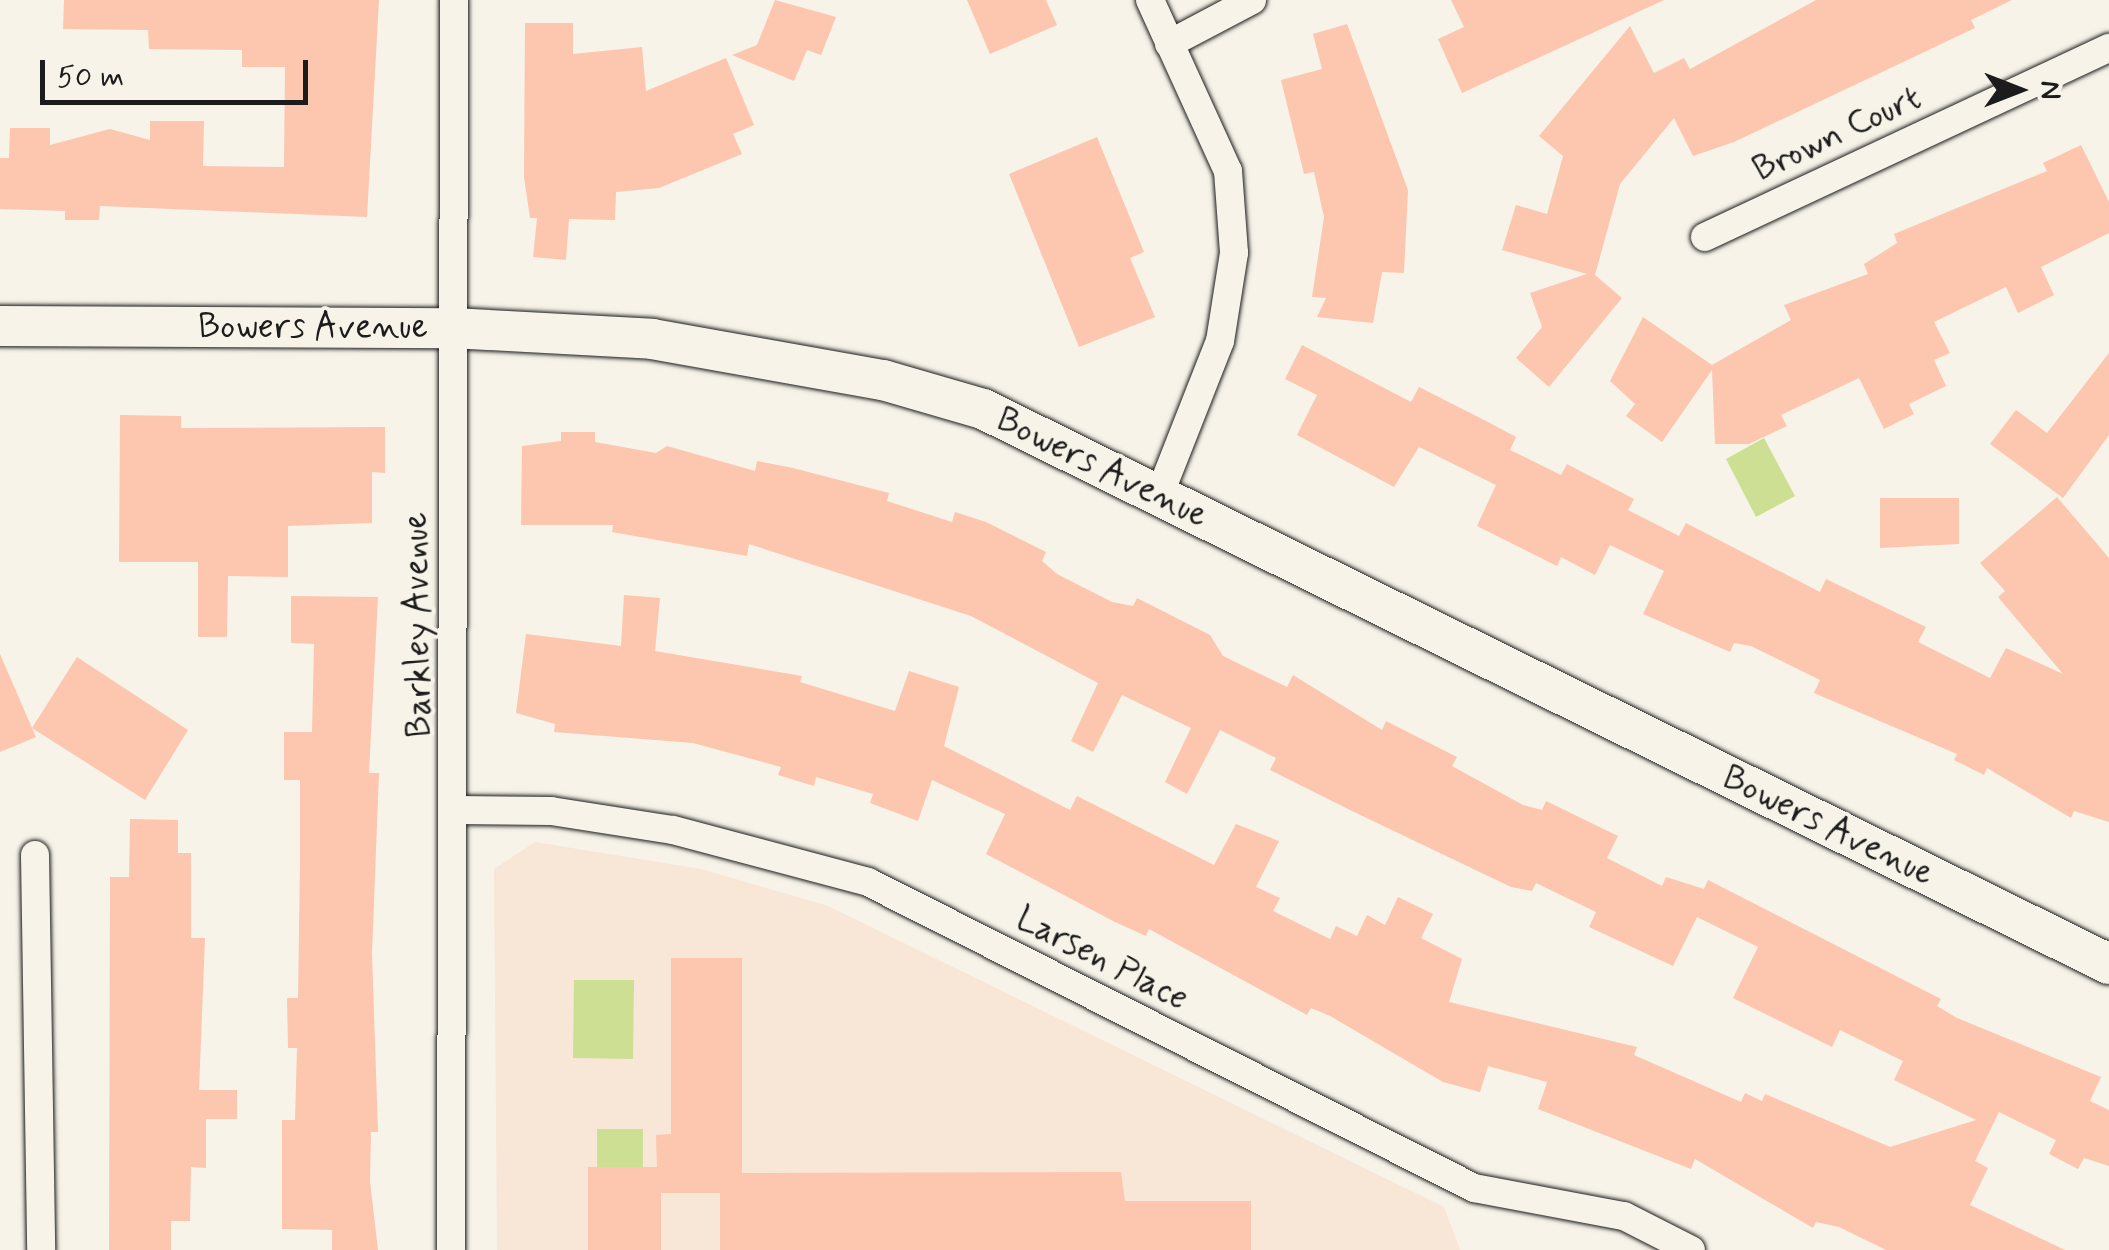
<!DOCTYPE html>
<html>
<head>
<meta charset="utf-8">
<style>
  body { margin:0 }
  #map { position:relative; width:2109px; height:1250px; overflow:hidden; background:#f7f3e8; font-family:Mynerve,sans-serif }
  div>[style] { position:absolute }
  .built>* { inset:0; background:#f8e6d7 }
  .green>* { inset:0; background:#ccdf93 }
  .building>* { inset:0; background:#fcc6af }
  .roads { filter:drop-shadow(0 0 2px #1c1c1c) drop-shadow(0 0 2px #1c1c1c) }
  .minor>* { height:28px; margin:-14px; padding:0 14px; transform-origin:14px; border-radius:14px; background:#f7f3e8 }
  .secondary>* { height:40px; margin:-20px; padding:0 20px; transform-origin:20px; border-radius:20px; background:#f7f3e8 }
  span { translate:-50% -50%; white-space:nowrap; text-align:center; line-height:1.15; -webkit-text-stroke:8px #f7f3e8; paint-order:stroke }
  .street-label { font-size:35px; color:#1c1c1c }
  .north { position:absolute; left:1969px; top:40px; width:100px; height:100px; -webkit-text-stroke:8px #f7f3e8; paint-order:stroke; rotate:90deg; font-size:28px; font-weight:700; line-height:40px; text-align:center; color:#1c1c1c }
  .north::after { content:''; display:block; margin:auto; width:35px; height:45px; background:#1c1c1c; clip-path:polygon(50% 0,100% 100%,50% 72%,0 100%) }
  .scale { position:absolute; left:40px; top:60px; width:268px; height:45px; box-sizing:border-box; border:5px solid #1c1c1c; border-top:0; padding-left:12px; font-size:30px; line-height:35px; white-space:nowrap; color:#1c1c1c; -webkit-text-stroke:8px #f7f3e8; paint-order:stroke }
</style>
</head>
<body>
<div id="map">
  <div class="built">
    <div style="clip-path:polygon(535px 842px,701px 869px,828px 906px,1444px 1207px,1460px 1250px,497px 1250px,494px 869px)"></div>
  </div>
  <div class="green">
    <div style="clip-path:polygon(1764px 438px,1795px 496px,1756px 517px,1726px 459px)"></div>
    <div style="clip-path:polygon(574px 980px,634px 980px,633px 1059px,573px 1058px)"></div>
    <div style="clip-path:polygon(597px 1129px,643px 1129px,643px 1167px,597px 1167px)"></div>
  </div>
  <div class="building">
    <div style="clip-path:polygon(64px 0,379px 0,367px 217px,100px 206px,99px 220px,65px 220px,65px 211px,0 209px,0 158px,9px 158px,10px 128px,50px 128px,50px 145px,110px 129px,150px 140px,150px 121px,204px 121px,203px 166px,284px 167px,285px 67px,242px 67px,242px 50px,149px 49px,148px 30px,63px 29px)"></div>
    <div style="clip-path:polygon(775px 0,836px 17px,821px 55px,807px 50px,794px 81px,732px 55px,757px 45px)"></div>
    <div style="clip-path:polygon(967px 0,1046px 0,1057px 25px,990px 54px)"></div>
    <div style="clip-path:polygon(1451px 0,1664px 0,1462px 93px,1438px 39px,1464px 27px)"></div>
    <div style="clip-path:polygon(1816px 0,2012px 0,1971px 20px,1975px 28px,1734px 142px,1693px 156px,1674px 118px,1620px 184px,1595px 275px,1622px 298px,1549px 387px,1516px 358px,1542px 327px,1530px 293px,1587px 274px,1502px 250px,1516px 205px,1547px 214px,1563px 156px,1539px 136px,1630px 26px,1654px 73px,1684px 58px,1690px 69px)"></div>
    <div style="clip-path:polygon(525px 23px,573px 23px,573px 54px,642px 47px,646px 91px,726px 58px,754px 125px,733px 134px,742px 154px,659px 188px,616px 192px,615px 220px,569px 219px,566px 260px,533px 257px,537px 218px,530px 218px,524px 177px)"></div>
    <div style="clip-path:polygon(1347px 24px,1408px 190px,1404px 273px,1382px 272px,1373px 323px,1317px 317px,1326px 298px,1312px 297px,1324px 217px,1314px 172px,1304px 174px,1281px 80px,1322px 69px,1313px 34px)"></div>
    <div style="clip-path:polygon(1097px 137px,1144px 252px,1130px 258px,1155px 317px,1079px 347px,1009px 174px)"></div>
    <div style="clip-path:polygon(2081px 145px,2109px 202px,2109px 233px,2041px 267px,2054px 295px,2018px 313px,2006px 287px,1934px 322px,1950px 353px,1934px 360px,1946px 386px,1909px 404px,1914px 414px,1884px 429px,1859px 378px,1781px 415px,1787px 426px,1749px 444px,1715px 444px,1712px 370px,1662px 442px,1626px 416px,1635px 404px,1610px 381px,1643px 317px,1712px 365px,1791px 320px,1784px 305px,1868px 274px,1864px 264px,1897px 243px,1894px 234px,2047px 171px,2043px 163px)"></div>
    <div style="clip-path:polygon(1302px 345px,1411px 402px,1419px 387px,1488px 422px,1516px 437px,1510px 450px,1561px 475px,1567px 464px,1634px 499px,1628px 510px,1679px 536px,1686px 523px,1820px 592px,1826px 579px,1926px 627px,1918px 642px,1990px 678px,2006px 648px,2063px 674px,1998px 597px,2005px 591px,1980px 563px,2057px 497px,2109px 558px,2109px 822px,2074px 811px,2071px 818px,1987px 768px,1984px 775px,1954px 760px,1957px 754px,1814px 693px,1820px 680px,1751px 646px,1734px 643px,1730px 652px,1643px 614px,1664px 571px,1610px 545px,1595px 575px,1561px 557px,1557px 566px,1477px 526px,1496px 485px,1419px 447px,1394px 487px,1297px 435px,1317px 395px,1285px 379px)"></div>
    <div style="clip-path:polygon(2109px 353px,2109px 435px,2063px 498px,1990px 444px,2016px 410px,2047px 433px)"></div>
    <div style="clip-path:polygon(120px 415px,181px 416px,181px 428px,385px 427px,385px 473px,372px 472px,372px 523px,288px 526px,288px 577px,228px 576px,227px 637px,198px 637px,198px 562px,119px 562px)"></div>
    <div style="clip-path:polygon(561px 432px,595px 432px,595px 442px,656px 453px,667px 446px,755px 471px,757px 461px,793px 468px,889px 493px,887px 501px,952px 522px,955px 512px,986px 522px,1046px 552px,1042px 561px,1057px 574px,1112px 602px,1133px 606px,1137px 598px,1210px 635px,1223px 656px,1287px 687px,1293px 675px,1382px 730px,1386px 721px,1457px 757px,1452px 766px,1523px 805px,1542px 810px,1546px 801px,1618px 836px,1607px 858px,1662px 886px,1666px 877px,1704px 889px,1708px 880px,1941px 999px,1937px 1006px,1957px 1018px,2101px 1077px,2090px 1101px,2109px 1110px,2109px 1166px,2084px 1158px,2078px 1169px,2049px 1154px,2056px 1140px,1999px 1112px,1975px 1161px,1988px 1168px,1970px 1205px,2065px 1250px,1886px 1250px,1839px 1227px,1816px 1222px,1813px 1228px,1695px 1159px,1691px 1169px,1538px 1109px,1547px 1082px,1488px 1066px,1480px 1092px,1443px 1082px,1330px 1016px,1311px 1008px,1307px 1015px,1149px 929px,1146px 936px,1115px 922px,986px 854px,1005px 814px,932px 780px,918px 821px,870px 803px,873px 794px,816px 777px,814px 786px,778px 775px,781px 767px,693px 743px,554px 732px,555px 724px,516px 713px,526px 634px,621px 646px,624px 595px,660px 598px,655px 651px,802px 676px,800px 682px,895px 711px,909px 671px,959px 687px,944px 746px,1070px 810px,1077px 796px,1214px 865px,1236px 824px,1279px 841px,1256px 887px,1280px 898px,1273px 911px,1330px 939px,1336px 926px,1357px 936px,1367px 915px,1385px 925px,1398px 897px,1433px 914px,1421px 938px,1462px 959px,1449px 1002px,1637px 1047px,1634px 1055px,1741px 1102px,1745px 1093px,1762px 1101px,1765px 1094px,1890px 1147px,1976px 1120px,1894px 1080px,1903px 1061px,1840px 1030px,1832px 1047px,1733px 998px,1758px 947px,1697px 917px,1673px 966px,1589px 927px,1596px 912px,1536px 883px,1532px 891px,1511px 887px,1352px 811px,1270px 770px,1276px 758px,1220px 730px,1187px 794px,1165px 782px,1191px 728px,1122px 695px,1093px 752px,1071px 741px,1098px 683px,971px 616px,749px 544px,747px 556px,612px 532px,613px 525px,521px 525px,522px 446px,561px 441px)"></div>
    <div style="clip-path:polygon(1880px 498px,1959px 498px,1959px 544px,1880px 548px)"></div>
    <div style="clip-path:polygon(291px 596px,378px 597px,369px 773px,379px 773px,372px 953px,378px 1132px,371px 1132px,370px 1181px,378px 1250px,332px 1250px,332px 1230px,282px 1229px,282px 1120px,295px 1120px,297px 1048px,288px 1048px,287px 998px,298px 998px,300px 861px,300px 780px,284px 780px,284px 732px,312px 732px,314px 644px,291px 643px)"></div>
    <div style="clip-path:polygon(0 654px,32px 728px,77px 657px,188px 730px,145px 800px,32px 728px,36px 737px,0 752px)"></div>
    <div style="clip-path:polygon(130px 819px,178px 820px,178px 853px,191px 853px,191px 938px,205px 938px,199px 1090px,237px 1090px,237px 1119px,206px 1119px,206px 1168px,191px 1167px,190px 1221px,171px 1221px,171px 1250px,109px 1250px,110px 877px,129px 877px)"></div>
    <div style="clip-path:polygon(671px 958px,742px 958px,742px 1173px,1121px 1172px,1125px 1201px,1251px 1201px,1251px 1250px,720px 1250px,720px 1193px,661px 1193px,661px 1250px,588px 1250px,588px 1167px,657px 1167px,656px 1135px,671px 1134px)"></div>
  </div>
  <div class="roads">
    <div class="minor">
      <div style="left:1150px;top:0;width:188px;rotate:65.5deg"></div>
      <div style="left:1228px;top:171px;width:82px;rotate:85.8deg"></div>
      <div style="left:1234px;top:253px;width:89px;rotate:99deg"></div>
      <div style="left:1220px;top:341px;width:167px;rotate:111.5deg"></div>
      <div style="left:1169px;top:44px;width:94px;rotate:-27.9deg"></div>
      <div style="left:1705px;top:237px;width:446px;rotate:-25.1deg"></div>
      <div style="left:457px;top:810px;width:94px;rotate:0.6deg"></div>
      <div style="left:551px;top:811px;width:123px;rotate:8.9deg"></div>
      <div style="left:673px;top:830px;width:202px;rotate:14.9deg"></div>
      <div style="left:868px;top:882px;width:679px;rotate:26.79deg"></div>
      <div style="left:1474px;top:1188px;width:153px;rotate:10.6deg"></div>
      <div style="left:1624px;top:1216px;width:75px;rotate:26.9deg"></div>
      <div style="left:35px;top:855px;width:395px;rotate:89.1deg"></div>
      <div style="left:451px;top:1250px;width:1250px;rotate:-89.86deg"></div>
    </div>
    <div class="secondary">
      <div style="left:0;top:326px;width:452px;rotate:0.3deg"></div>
      <div style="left:452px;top:328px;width:200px;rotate:3.1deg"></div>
      <div style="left:652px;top:339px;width:235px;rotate:10.1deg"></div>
      <div style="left:883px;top:380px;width:104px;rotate:16.2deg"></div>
      <div style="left:983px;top:409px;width:1255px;rotate:26.24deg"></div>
    </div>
  </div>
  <div class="street-label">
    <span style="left:1837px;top:134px;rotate:-25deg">Brown Court</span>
    <span style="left:313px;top:327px">Bowers Avenue</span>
    <span style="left:1102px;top:468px;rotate:26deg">Bowers Avenue</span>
    <span style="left:418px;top:625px;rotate:-91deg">Barkley Avenue</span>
    <span style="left:1828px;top:826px;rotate:26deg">Bowers Avenue</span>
    <span style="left:1102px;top:959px;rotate:27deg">Larsen Place</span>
  </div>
  <div class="north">N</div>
  <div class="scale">50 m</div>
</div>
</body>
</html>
